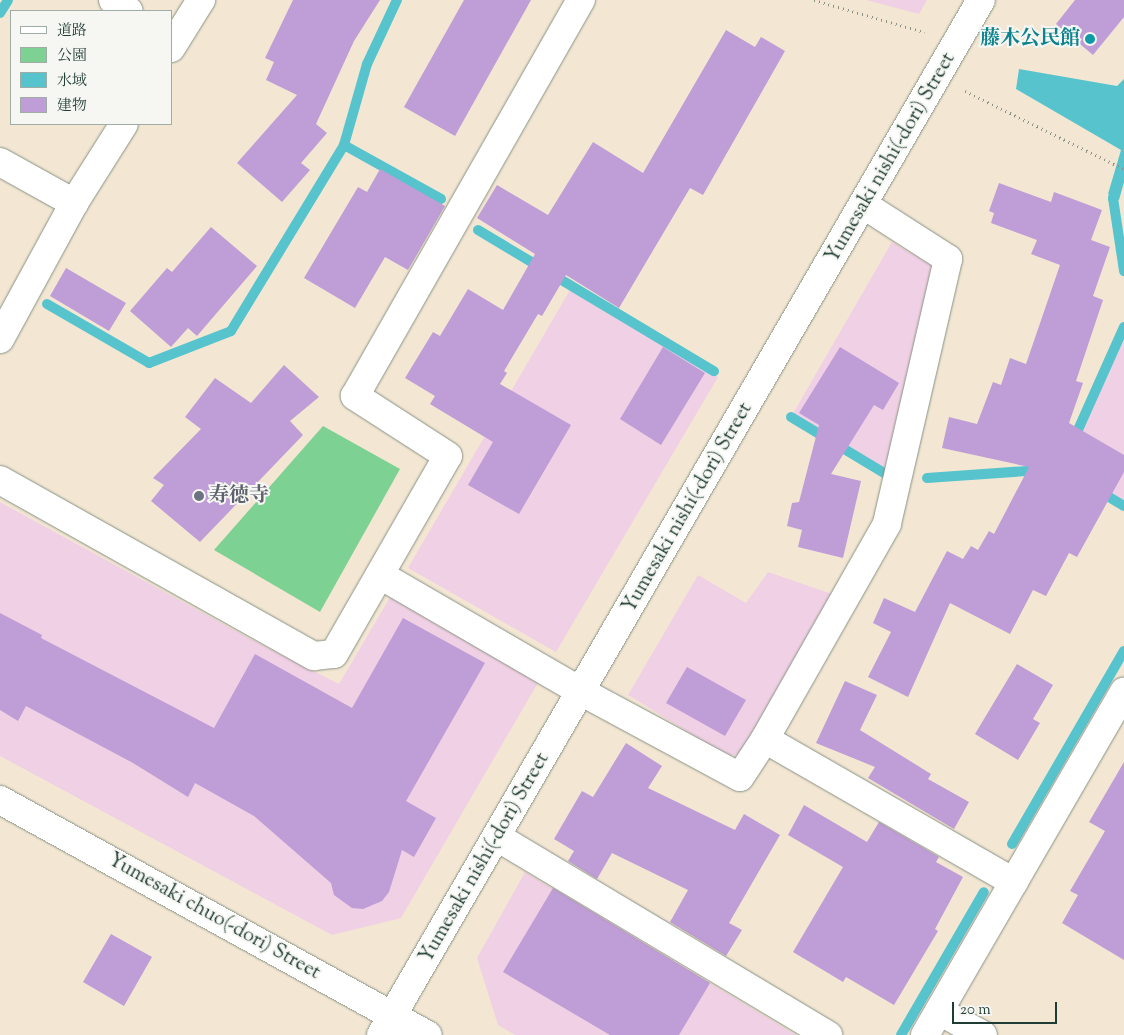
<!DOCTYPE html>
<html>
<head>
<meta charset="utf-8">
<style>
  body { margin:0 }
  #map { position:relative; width:1124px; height:1035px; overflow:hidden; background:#f3e7d4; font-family:"Sorts Mill Goudy","Noto Serif JP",serif }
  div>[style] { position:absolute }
  .built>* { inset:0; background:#f0d0e4 }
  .green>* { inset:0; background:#7dd193 }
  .water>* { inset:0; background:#57c4cd }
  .stream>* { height:10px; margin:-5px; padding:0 5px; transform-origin:5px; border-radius:5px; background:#57c4cd }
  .building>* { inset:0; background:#bf9dd6 }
  .path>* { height:3px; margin-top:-1.5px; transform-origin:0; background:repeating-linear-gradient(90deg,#899284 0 1px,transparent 0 5px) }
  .roads { filter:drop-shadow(0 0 1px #899284) drop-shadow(0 0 1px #899284) }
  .minor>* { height:28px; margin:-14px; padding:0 14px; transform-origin:14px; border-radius:14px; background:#fff }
  .tertiary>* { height:28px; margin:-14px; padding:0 14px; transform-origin:14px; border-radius:14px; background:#fff }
  .dots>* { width:14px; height:14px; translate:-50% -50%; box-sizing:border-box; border:2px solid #f6f6f2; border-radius:50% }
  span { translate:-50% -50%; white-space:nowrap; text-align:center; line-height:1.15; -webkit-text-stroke:4px #f6f6f2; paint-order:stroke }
  .culture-label { font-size:20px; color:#0d838f; font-weight:700 }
  .right { translate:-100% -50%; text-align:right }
  .street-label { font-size:20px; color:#1f3d34 }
  .worship-label { font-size:20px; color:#5b616d; font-weight:700 }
  .left { translate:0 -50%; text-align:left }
  .legend { position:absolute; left:10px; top:10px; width:162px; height:115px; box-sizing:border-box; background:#f6f6f2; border:1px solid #a0aca6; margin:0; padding:6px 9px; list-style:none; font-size:15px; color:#1f3d34 }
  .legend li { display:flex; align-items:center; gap:10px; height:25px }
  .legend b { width:25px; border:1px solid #a0aca6 }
  .scale { position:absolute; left:952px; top:1002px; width:105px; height:22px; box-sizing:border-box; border:2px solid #1f3d34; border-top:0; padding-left:6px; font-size:15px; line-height:18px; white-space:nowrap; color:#1f3d34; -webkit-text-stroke:4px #f6f6f2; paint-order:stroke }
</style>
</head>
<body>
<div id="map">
  <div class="built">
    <div style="clip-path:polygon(866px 0,927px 0,919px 14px)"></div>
    <div style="clip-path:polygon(892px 242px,936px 268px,886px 474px,791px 417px)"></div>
    <div style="clip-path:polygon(570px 290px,718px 377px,556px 652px,408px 568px)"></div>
    <div style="clip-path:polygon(1124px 340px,1124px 503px,1064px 469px)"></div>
    <div style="clip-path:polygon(0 502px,256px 642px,339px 684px,392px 594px,539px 681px,401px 918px,332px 935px,0 756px)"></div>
    <div style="clip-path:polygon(768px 572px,835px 595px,747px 753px,727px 756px,628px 695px,698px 575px,746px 603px)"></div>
    <div style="clip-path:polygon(525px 872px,796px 1035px,515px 1035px,498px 1025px,477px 958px)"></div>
  </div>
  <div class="green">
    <div style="clip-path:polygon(323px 426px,400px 469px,320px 612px,214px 550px)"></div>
  </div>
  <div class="water">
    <div style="clip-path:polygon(1019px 69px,1117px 86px,1124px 79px,1124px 182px,1119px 200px,1108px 194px,1121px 150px,1016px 89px)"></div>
  </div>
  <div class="stream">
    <div style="left:397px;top:0;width:71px;rotate:115.1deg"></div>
    <div style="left:367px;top:64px;width:84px;rotate:105.9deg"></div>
    <div style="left:344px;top:145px;width:111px;rotate:29.1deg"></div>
    <div style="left:0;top:13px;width:15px;rotate:-58deg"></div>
    <div style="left:1124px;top:160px;width:40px;rotate:106deg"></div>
    <div style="left:1113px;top:198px;width:74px;rotate:81.4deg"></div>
    <div style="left:478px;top:230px;width:275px;rotate:30.9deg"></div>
    <div style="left:47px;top:304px;width:118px;rotate:30deg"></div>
    <div style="left:149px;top:363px;width:88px;rotate:-21.3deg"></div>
    <div style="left:231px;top:331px;width:218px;rotate:-58.7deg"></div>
    <div style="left:791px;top:417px;width:111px;rotate:31deg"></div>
    <div style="left:1073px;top:441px;width:125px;rotate:-65.9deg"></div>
    <div style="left:927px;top:478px;width:113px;rotate:-4deg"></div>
    <div style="left:1099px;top:491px;width:29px;rotate:31deg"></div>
    <div style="left:1012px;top:844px;width:223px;rotate:-59.9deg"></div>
    <div style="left:901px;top:1035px;width:165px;rotate:-59.9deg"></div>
  </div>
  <div class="building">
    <div style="clip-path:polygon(293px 0,380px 0,354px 41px,316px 124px,327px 133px,301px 163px,310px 170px,282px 202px,237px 163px,297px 95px,266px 80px,274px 62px,265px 58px)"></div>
    <div style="clip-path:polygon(464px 0,531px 0,455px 136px,404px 107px)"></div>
    <div style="clip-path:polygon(1075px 0,1124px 0,1124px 17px,1093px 55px,1056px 24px)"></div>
    <div style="clip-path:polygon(726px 30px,755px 47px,761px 37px,785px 51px,703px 195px,690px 188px,619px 308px,566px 275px,542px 316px,538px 314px,504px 371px,507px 373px,500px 384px,571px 425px,519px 514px,468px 485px,493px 442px,430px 404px,435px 396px,405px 378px,433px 332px,440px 336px,468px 289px,503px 310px,535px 254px,477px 218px,497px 185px,548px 215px,593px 142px,643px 173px)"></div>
    <div style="clip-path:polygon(380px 169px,445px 206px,408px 270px,385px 257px,355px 308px,304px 278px,358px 187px,367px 192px)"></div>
    <div style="clip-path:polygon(999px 183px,1051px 202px,1054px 192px,1102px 210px,1091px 240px,1110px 247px,1093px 296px,1103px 300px,1076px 381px,1083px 383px,1069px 423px,1124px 455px,1124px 472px,1077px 557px,1069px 553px,1046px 596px,1033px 590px,1010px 634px,950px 603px,908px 697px,868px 677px,891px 632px,873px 623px,884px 598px,915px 612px,947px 551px,963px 559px,971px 546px,978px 550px,989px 531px,994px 534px,1029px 467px,942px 448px,949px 417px,977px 424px,993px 382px,1001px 385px,1010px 358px,1026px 364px,1060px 265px,1031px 254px,1037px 240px,991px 223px,994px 213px,989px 211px)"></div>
    <div style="clip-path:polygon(211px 227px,257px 266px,197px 336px,188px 328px,171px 347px,130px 311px,167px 268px,172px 272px)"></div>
    <div style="clip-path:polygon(66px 268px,126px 303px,109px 331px,50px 296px)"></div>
    <div style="clip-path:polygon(663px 347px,705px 373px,661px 445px,620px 419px)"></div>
    <div style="clip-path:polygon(840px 347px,899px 383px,883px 410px,874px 405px,831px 474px,861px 481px,843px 558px,798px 547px,802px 530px,787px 526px,792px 503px,799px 502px,819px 425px,799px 413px)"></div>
    <div style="clip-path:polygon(284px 365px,319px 397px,290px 421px,303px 435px,200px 542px,151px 501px,164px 485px,153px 478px,201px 429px,185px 417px,215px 378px,251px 403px)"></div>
    <div style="clip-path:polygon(0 613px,42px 635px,41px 638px,214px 728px,255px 654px,352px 708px,403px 618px,485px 663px,406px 801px,436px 818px,414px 857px,402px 850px,389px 892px,382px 901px,363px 909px,352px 908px,334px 895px,331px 883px,254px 816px,195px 783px,188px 797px,133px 763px,26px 706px,18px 721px,0 710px)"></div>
    <div style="clip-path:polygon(1017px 664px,1053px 685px,1033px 719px,1040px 723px,1018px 760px,975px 734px)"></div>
    <div style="clip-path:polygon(687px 667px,746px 700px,725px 736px,666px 703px)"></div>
    <div style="clip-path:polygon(845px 681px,877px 695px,860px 730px,931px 774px,928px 779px,969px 802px,954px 829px,868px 778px,875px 767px,816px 743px)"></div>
    <div style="clip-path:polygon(626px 743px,662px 766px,648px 788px,735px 830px,744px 814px,780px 835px,729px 923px,742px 930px,726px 956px,670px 922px,688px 890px,612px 853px,597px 879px,568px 861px,574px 851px,554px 839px,582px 791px,593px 797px)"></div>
    <div style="clip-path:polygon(1124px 762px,1124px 960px,1062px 923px,1078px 895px,1070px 891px,1105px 831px,1089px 822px)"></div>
    <div style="clip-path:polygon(804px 805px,867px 842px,879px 822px,939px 857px,936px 862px,963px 877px,935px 929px,938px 931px,894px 1005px,846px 977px,843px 982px,793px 952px,843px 867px,788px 835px)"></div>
    <div style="clip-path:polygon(553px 888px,710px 983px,679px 1035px,610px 1035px,503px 972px)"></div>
    <div style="clip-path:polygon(111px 934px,152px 957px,124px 1006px,83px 982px)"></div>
  </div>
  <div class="path">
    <div style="left:814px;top:0;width:115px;rotate:16.2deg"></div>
    <div style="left:965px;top:91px;width:177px;rotate:26.1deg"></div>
  </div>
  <div class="roads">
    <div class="minor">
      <div style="left:113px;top:0;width:19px;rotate:35deg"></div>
      <div style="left:171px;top:48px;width:57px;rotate:-58deg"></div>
      <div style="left:0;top:162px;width:85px;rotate:29deg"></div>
      <div style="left:864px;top:205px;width:100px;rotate:32.7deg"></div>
      <div style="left:948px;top:259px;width:272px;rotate:103deg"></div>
      <div style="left:887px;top:524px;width:247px;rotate:119.6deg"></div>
      <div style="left:765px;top:739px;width:287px;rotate:29.9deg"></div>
      <div style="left:0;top:339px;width:155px;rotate:-61.4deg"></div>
      <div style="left:74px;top:203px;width:93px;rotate:-57.7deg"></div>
      <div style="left:0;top:480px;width:360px;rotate:29.3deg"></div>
      <div style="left:314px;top:656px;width:20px;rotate:-6deg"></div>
      <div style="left:334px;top:654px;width:228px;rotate:-60.1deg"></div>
      <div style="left:448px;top:456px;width:111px;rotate:-147.2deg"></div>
      <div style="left:355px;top:396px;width:456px;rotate:-60.3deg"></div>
      <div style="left:380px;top:575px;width:233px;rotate:30.1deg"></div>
      <div style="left:582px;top:692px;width:179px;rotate:28.3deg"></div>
      <div style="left:740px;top:777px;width:45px;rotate:-56.7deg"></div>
      <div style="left:497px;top:837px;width:386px;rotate:30.9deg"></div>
      <div style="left:939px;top:1011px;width:50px;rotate:28.6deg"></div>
      <div style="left:925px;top:1035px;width:397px;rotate:-59.9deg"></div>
    </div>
    <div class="tertiary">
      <div style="left:0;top:800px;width:488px;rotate:28.8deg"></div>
      <div style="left:381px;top:1035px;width:1196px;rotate:-59.9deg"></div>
    </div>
  </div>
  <div class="dots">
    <div style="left:1090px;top:39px;background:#0f9aa8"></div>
    <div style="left:199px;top:496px;background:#6b7280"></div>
  </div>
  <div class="culture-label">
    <span class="right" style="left:1080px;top:39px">藤木公民館</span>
  </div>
  <div class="street-label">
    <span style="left:891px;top:158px;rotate:-60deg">Yumesaki nishi(-dori) Street</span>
    <span style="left:688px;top:508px;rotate:-60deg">Yumesaki nishi(-dori) Street</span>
    <span style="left:485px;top:858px;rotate:-60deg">Yumesaki nishi(-dori) Street</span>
    <span style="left:214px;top:917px;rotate:29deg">Yumesaki chuo(-dori) Street</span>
  </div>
  <div class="worship-label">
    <span class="left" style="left:209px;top:496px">寿徳寺</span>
  </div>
  <ul class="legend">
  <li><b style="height:6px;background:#fff"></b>道路</li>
  <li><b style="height:14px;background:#7dd193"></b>公園</li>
  <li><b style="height:14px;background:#57c4cd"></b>水域</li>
  <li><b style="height:14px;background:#bf9dd6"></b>建物</li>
  </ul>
  <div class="scale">20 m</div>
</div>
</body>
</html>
